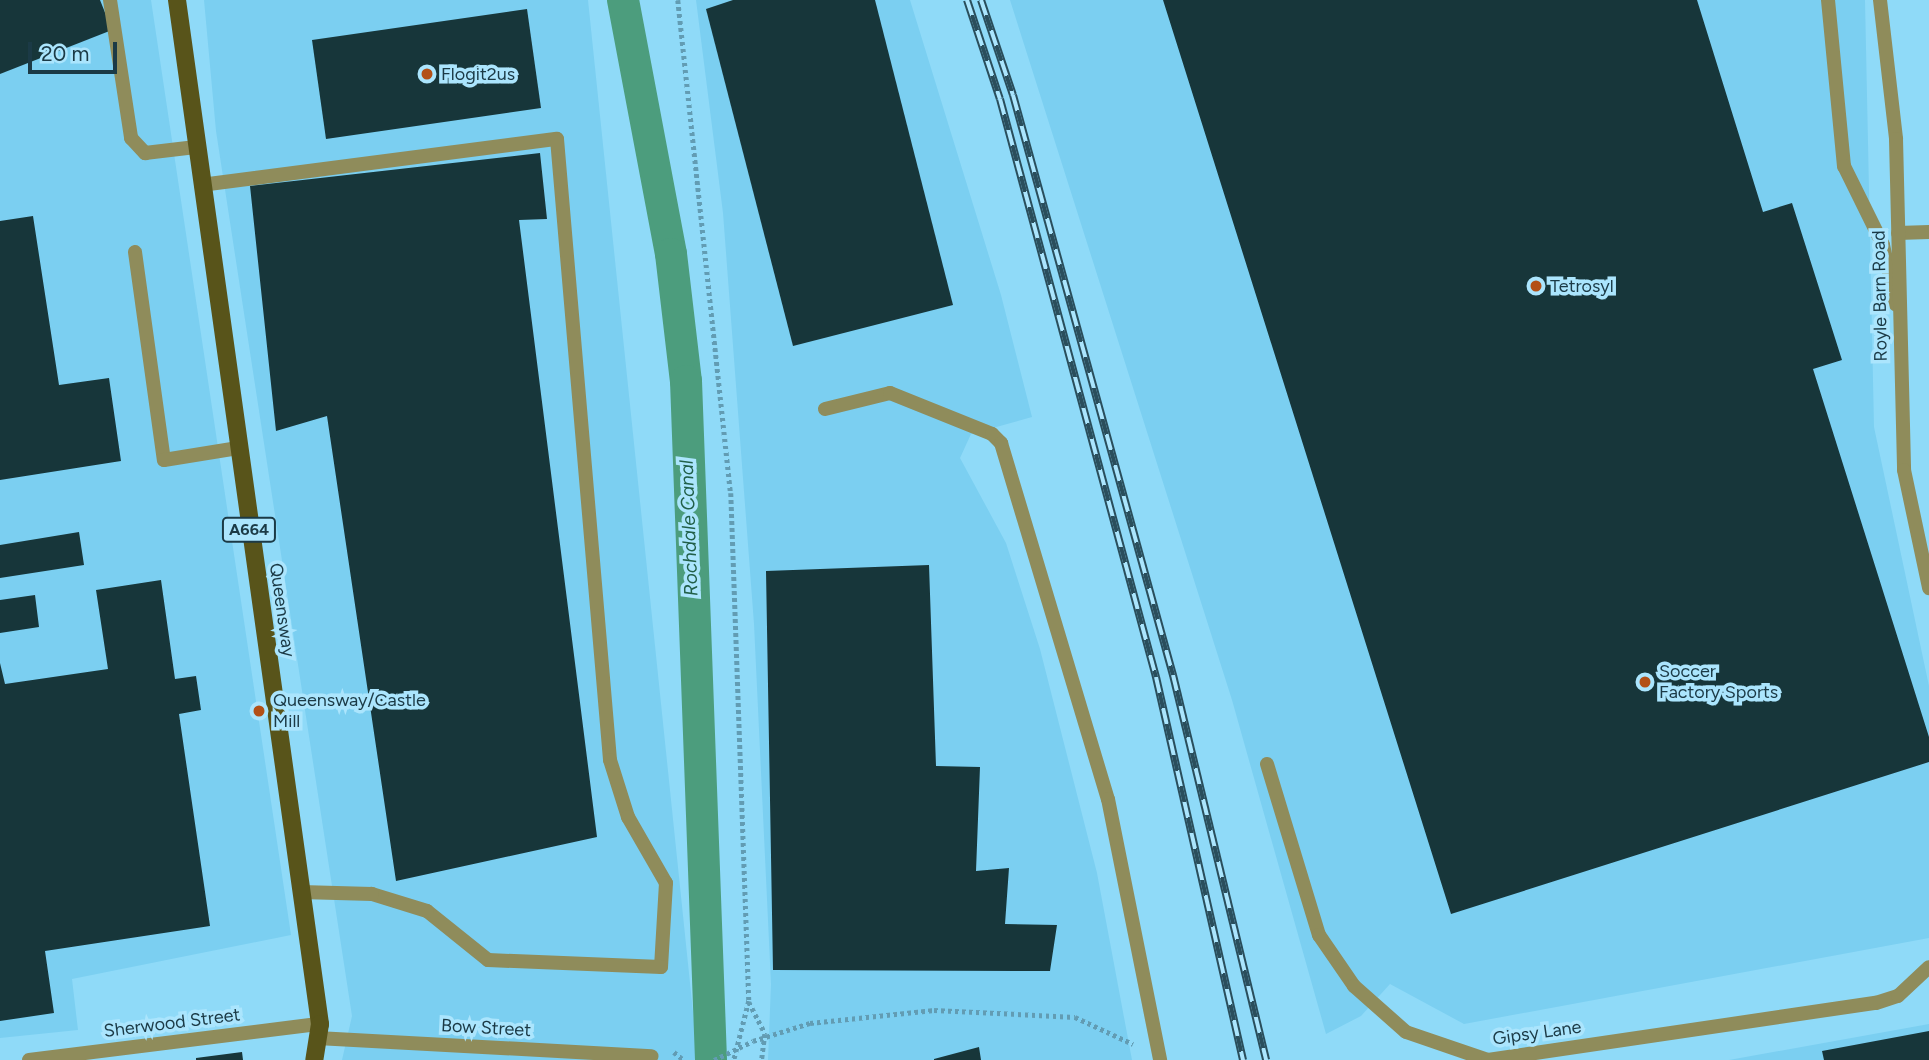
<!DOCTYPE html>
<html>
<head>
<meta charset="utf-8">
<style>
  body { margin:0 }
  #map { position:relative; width:1929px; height:1060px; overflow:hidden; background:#8fdaf8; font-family:Figtree,sans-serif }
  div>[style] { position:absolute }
  .built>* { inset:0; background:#7bcff1 }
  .canal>* { height:32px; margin:-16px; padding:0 16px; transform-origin:16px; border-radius:16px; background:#4c9d7d }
  .building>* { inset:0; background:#17363a }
  .path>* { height:4.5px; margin-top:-2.25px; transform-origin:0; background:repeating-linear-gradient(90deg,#629cb3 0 3.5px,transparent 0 7px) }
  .lane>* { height:14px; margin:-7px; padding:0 7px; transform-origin:7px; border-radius:7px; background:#8f8c5b }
  .street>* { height:14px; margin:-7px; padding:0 7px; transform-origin:7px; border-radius:7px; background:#8f8c5b }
  .primary>* { height:18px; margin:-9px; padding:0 9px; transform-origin:9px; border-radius:9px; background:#58541a }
  .rail>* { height:8px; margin-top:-4px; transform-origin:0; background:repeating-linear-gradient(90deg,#abe5fd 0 16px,#2a4e5c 0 32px); box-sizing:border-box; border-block:2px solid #2a4e5c }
  .path-bridge>* { height:4.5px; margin-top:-2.25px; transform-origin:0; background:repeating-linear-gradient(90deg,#629cb3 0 3.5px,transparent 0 7px) }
  .dots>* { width:19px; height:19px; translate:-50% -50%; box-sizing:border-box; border:4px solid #abe5fd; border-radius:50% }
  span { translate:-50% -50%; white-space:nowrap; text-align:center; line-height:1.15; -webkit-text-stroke:7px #abe5fd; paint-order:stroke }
  .shield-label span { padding:2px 5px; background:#abe5fd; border:2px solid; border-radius:5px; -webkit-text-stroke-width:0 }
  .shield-label { font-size:16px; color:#1b3a46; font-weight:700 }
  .poi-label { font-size:18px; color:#1b3a46 }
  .left { translate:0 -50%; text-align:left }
  .street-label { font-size:18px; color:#1b3a46 }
  .water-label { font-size:19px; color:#226049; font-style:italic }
  .scale { position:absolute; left:28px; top:42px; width:89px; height:32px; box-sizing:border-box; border:4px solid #1b3a46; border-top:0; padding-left:9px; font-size:21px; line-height:24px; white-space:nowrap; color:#1b3a46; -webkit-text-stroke:5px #abe5fd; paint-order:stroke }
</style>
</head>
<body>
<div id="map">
  <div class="built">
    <div style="clip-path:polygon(0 0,151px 0,291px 935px,72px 979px,78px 1030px,0 1038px)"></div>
    <div style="clip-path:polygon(204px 0,588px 0,698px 1060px,342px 1060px,352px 1016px,216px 131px)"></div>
    <div style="clip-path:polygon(696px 0,910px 0,1001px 295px,1032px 417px,971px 434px,960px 458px,1006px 543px,1040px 649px,1097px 873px,1132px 1060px,768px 1060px,771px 984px,754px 624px,723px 213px)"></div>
    <div style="clip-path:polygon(1010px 0,1865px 0,1874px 427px,1929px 686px,1929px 938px,1464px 1024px,1390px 984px,1361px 1016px,1326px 1034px,1232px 700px)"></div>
    <div style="clip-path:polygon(1929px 1024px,1929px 1060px,1729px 1060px)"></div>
  </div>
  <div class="canal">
    <div style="left:623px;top:0;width:258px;rotate:79.3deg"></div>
    <div style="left:671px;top:254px;width:128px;rotate:83.3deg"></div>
    <div style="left:686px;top:381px;width:679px;rotate:87.89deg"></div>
  </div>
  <div class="building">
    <div style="clip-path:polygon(0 0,100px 0,112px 30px,0 74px)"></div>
    <div style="clip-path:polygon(733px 0,875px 0,953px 305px,793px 346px,706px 9px)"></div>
    <div style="clip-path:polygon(1163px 0,1697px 0,1763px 212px,1792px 203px,1842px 360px,1813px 369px,1929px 737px,1929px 762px,1451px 914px)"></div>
    <div style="clip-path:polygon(527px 9px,541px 108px,326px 139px,312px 40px)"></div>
    <div style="clip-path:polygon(540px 153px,547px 219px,519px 220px,597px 837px,396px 881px,327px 416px,276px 431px,250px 186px)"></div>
    <div style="clip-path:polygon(33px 216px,59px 385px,109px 378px,121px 461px,0 480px,0 221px)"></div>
    <div style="clip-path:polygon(79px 532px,84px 565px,0 578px,0 545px)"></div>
    <div style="clip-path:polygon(929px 565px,936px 766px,980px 767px,976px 871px,1009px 868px,1005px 924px,1057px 925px,1050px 971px,773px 970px,766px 571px)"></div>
    <div style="clip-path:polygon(161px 580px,175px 679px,196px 676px,201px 710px,179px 714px,210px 926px,45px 951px,54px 1013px,0 1021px,0 663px,5px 684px,108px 669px,96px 590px)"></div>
    <div style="clip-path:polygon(35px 595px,39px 627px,0 633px,0 600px)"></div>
    <div style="clip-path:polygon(1929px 1031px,1929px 1060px,1824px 1060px,1822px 1051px)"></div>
    <div style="clip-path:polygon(979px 1047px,981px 1060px,934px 1060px,934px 1059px)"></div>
    <div style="clip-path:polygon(242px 1052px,243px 1060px,196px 1060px,196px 1058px)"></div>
  </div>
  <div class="path">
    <div style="left:678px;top:0;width:496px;rotate:83.9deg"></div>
    <div style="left:731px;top:493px;width:508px;rotate:87.97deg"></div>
    <div style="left:749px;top:1001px;width:61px;rotate:104.3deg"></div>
    <div style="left:749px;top:1002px;width:36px;rotate:63deg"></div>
    <div style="left:765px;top:1034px;width:26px;rotate:97deg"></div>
    <div style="left:753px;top:1041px;width:60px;rotate:-17.5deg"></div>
    <div style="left:810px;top:1023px;width:125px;rotate:-6deg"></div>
    <div style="left:934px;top:1010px;width:141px;rotate:2.8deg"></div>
    <div style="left:1075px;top:1017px;width:64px;rotate:25deg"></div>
    <div style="left:674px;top:1052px;width:13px;rotate:39deg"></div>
  </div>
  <div class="lane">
    <div style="left:110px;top:0;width:140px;rotate:81.3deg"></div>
    <div style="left:131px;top:138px;width:21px;rotate:47deg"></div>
    <div style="left:145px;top:153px;width:51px;rotate:-6.7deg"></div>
    <div style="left:1828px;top:0;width:167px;rotate:84.5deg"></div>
    <div style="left:1844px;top:166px;width:88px;rotate:63.7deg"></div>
    <div style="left:1883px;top:245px;width:61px;rotate:77.8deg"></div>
    <div style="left:201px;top:185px;width:359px;rotate:-7.4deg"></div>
    <div style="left:557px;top:139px;width:623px;rotate:85.12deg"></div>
    <div style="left:610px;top:760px;width:60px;rotate:72.5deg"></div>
    <div style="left:628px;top:817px;width:76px;rotate:60.1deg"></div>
    <div style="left:666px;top:883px;width:84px;rotate:93.4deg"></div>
    <div style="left:661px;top:967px;width:173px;rotate:-177.7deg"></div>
    <div style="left:488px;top:960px;width:78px;rotate:-141.2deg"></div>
    <div style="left:427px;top:911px;width:58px;rotate:-162.8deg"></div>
    <div style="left:372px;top:894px;width:71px;rotate:-178.4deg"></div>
    <div style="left:1898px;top:233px;width:31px;rotate:-2deg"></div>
    <div style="left:135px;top:252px;width:210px;rotate:82.1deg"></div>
    <div style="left:164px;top:460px;width:75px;rotate:-9.2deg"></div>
    <div style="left:825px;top:409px;width:67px;rotate:-13.8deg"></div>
    <div style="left:890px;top:393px;width:110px;rotate:21.9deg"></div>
    <div style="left:992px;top:434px;width:13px;rotate:45deg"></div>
    <div style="left:1001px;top:443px;width:372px;rotate:73.3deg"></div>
    <div style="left:1108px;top:799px;width:266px;rotate:78.7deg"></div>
  </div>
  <div class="street">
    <div style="left:1880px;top:0;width:140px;rotate:83.4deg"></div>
    <div style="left:1896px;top:139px;width:331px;rotate:88.6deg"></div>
    <div style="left:1904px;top:470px;width:121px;rotate:78deg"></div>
    <div style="left:1267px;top:764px;width:179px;rotate:73.1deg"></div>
    <div style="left:1319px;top:935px;width:62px;rotate:55.5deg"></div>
    <div style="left:1354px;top:986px;width:69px;rotate:41.5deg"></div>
    <div style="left:1406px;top:1032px;width:87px;rotate:18.9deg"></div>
    <div style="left:1488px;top:1060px;width:392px;rotate:-8.4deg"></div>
    <div style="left:1876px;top:1003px;width:23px;rotate:-18deg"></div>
    <div style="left:1898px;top:996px;width:42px;rotate:-43.1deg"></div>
    <div style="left:317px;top:1038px;width:335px;rotate:3.1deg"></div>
    <div style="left:29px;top:1060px;width:293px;rotate:-7.1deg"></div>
  </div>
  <div class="primary">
    <div style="left:177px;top:0;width:1034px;rotate:82.05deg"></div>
    <div style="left:320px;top:1024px;width:36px;rotate:99deg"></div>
  </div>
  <div class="rail">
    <div style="left:967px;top:0;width:104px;rotate:71.6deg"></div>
    <div style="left:1000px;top:99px;width:599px;rotate:74.9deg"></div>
    <div style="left:1156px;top:677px;width:393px;rotate:77.2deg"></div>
    <div style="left:981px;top:0;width:100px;rotate:71.4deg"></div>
    <div style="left:1013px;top:95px;width:602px;rotate:74.58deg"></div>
    <div style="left:1173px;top:675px;width:396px;rotate:76.4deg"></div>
  </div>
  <div class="path-bridge">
    <div style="left:714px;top:1060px;width:43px;rotate:-26deg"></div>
  </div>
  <div class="dots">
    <div style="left:427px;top:74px;background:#b35017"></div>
    <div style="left:1536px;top:286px;background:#b35017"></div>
    <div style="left:1645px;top:682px;background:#b35017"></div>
    <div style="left:259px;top:711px;background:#b35017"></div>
  </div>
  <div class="shield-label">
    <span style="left:249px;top:530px">A664</span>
  </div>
  <div class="poi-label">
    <span class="left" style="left:441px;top:74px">Flogit2us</span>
    <span class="left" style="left:1550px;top:286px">Tetrosyl</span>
    <span class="left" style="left:1659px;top:682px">Soccer<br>Factory Sports</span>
    <span class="left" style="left:273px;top:711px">Queensway/Castle<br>Mill</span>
  </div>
  <div class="street-label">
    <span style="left:1880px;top:296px;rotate:-91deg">Royle Barn Road</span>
    <span style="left:282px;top:610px;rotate:82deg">Queensway</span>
    <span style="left:172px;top:1023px;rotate:-7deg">Sherwood Street</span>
    <span style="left:486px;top:1028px;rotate:3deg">Bow Street</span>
    <span style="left:1537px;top:1033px;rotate:-8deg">Gipsy Lane</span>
  </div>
  <div class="water-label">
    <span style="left:689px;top:528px;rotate:-92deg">Rochdale Canal</span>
  </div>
  <div class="scale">20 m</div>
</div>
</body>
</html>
